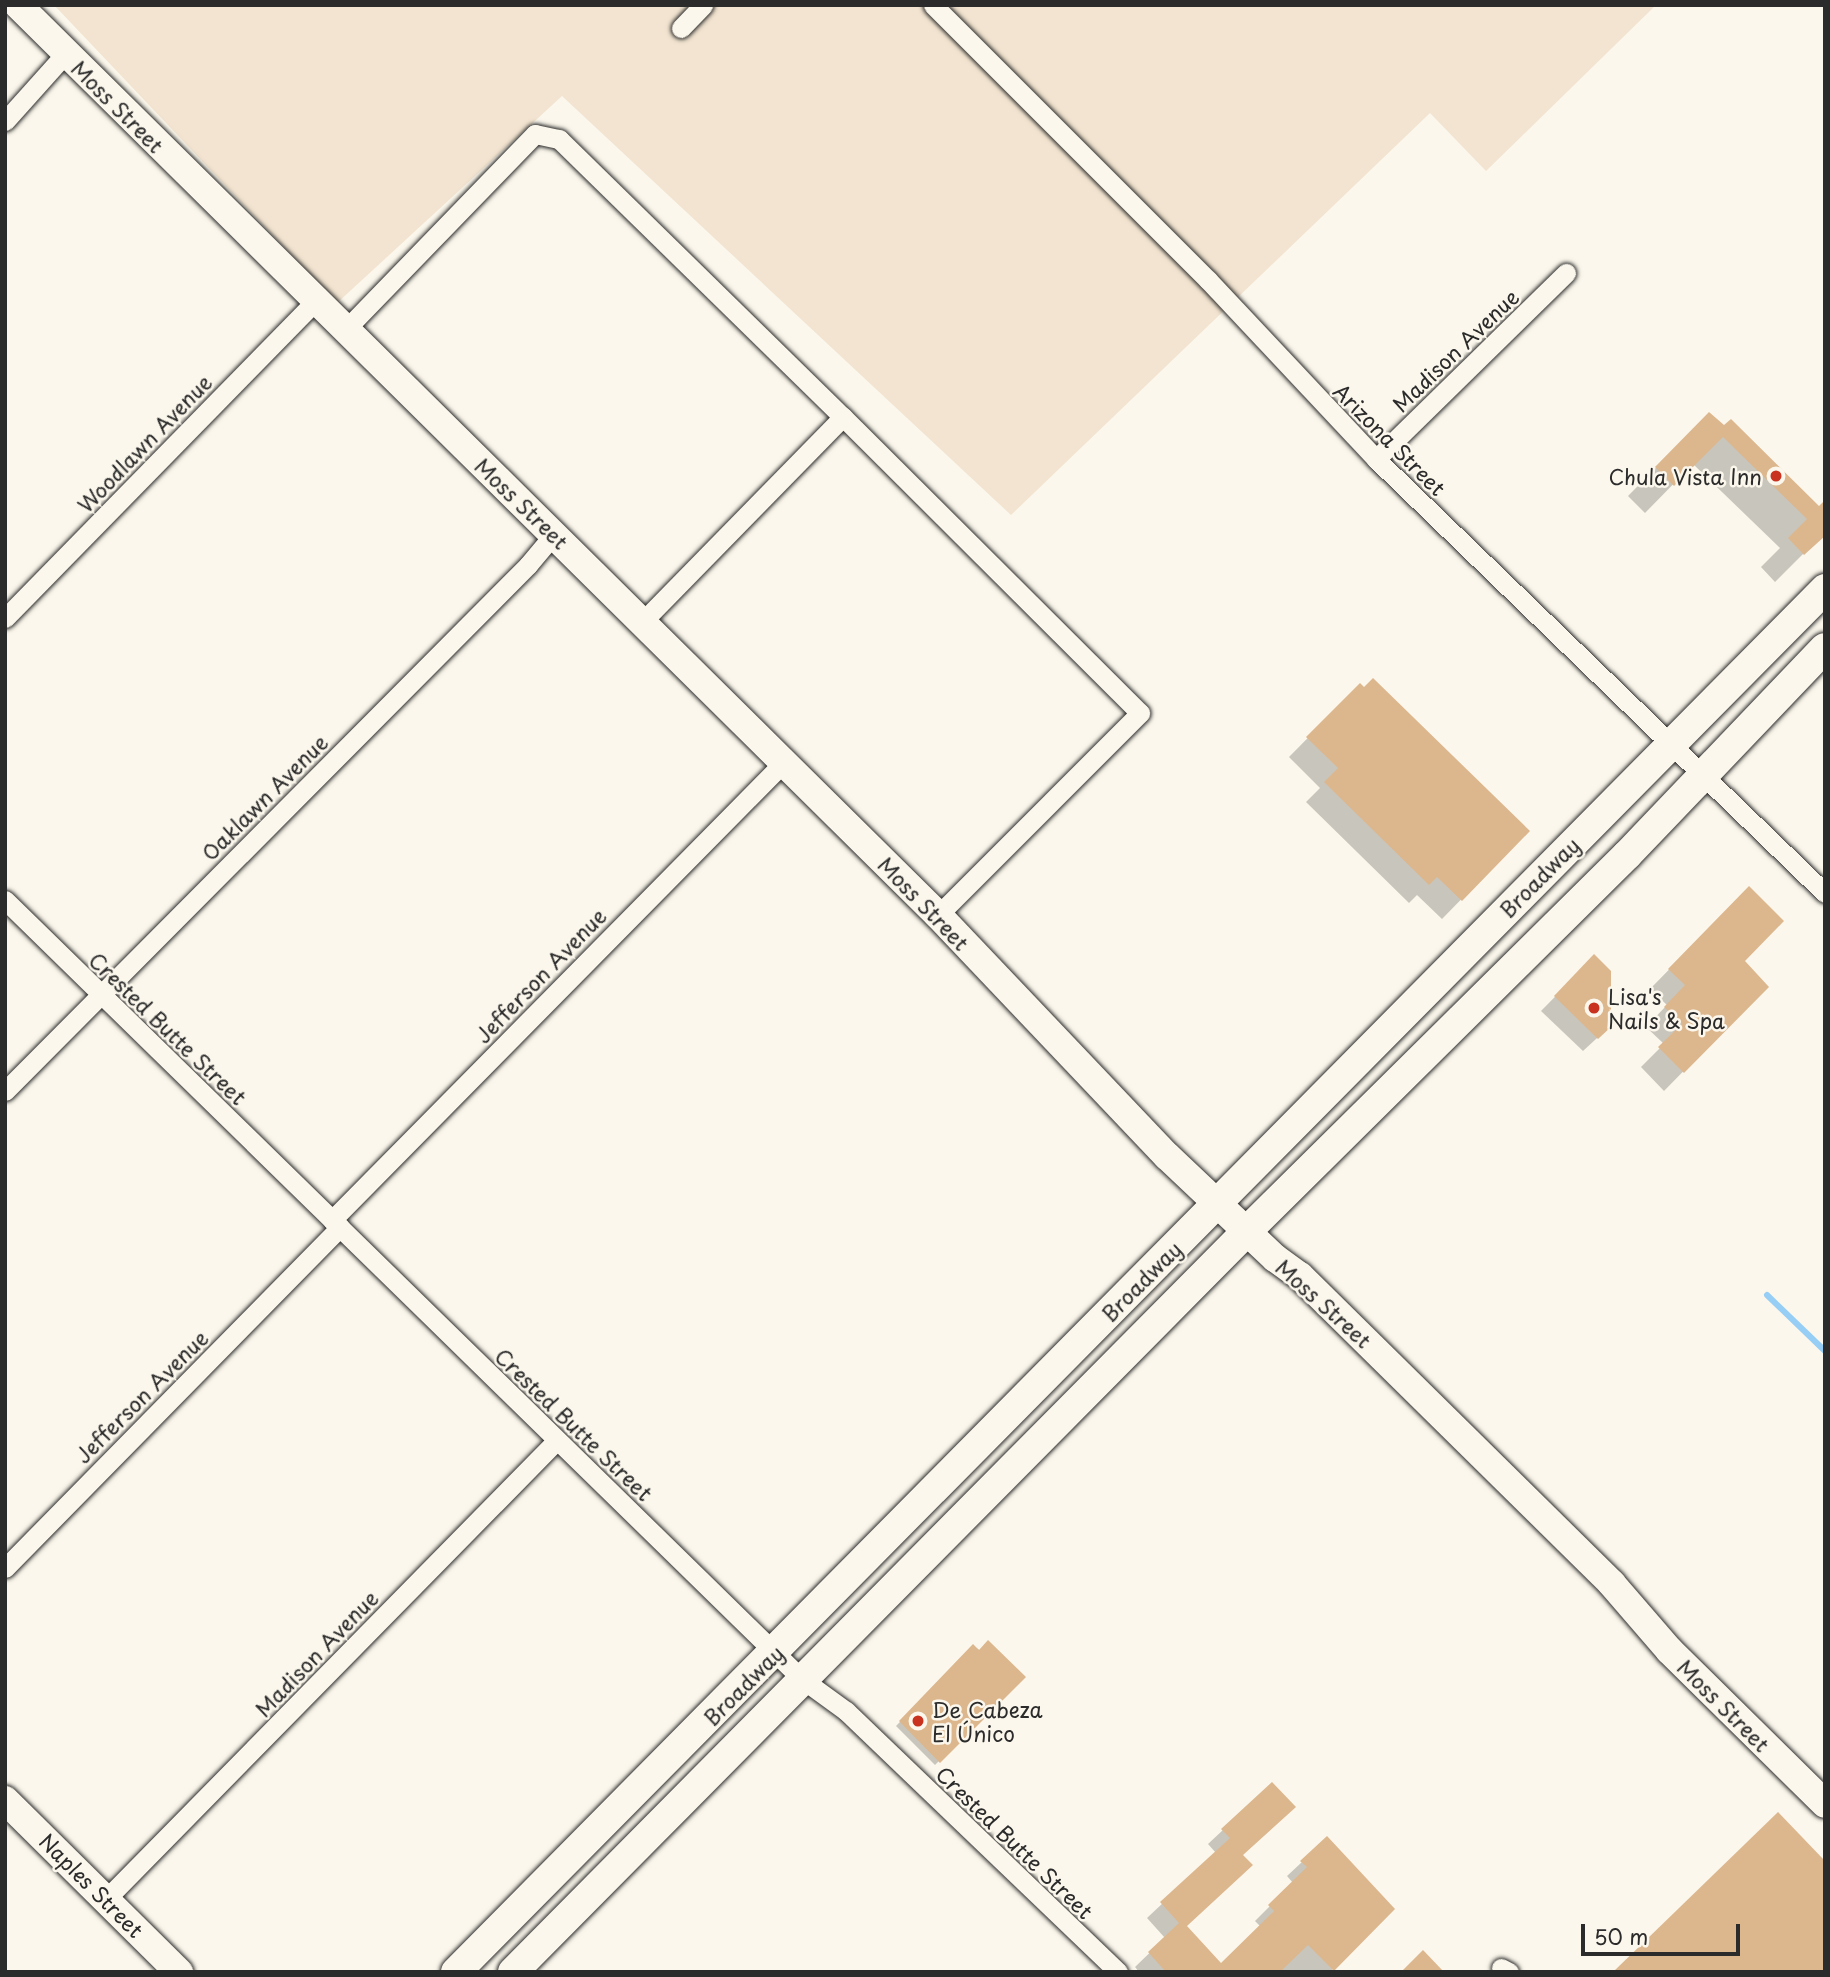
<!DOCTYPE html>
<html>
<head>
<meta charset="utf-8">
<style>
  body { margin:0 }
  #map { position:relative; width:1830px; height:1977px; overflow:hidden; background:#fbf7ec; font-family:"Playpen Sans",sans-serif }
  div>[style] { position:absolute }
  .built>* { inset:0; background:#f2e4d0 }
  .shadow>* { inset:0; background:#0003 }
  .stream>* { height:6px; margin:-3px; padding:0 3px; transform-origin:3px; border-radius:3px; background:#97cef6 }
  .building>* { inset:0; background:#dcb68d }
  .roads { filter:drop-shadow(0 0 2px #2b2b2b) drop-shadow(0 0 2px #2b2b2b) }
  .street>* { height:19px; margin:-9.5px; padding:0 9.5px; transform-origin:9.5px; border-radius:9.5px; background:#fbf7ec }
  .secondary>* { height:28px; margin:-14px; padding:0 14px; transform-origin:14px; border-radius:14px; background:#fbf7ec }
  .primary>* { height:30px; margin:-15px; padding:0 15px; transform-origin:15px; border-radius:15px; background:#fbf7ec }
  .dots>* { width:19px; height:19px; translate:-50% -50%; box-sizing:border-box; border:4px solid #fbf7ec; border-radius:50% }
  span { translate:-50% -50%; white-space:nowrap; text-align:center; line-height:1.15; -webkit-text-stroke:5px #fbf7ec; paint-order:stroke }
  .street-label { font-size:21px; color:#2b2b2b }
  .poi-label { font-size:21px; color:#2b2b2b }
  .right { translate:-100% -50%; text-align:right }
  .left { translate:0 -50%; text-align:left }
  .frame { position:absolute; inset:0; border:7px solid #2b2b2b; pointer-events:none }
  .scale { position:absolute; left:1581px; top:1924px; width:159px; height:32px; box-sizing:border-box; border:4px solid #2b2b2b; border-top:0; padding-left:9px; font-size:21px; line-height:24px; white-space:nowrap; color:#2b2b2b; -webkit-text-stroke:5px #fbf7ec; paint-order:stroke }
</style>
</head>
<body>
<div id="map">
  <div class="built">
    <div style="clip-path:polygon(54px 5px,1656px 5px,1486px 171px,1430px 113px,1011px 515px,562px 96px,337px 303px)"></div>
  </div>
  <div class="shadow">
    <div style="clip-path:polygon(1709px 414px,1825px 514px,1803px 554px,1775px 582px,1761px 567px,1780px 548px,1693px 464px,1645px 513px,1628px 496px)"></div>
    <div style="clip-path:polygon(1360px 685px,1528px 831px,1442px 919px,1417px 895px,1409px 903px,1306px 802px,1320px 788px,1289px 757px)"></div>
    <div style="clip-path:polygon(1749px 888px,1742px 961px,1766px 987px,1664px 1091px,1641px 1067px,1664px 1044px,1646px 1027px,1667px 1005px,1650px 989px)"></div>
    <div style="clip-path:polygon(1594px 957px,1609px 1027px,1583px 1051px,1541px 1011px)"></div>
    <div style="clip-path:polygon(973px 1646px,1023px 1677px,935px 1765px,896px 1726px)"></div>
    <div style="clip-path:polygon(1272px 1784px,1241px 1856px,1185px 1927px,1221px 1966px,1261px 1927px,1255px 1921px,1293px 1883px,1287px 1876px,1302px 1862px,1393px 1909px,1330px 1972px,1139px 1972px,1135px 1967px,1165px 1938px,1147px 1918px,1216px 1853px,1208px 1844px)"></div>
  </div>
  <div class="stream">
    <div style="left:1767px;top:1295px;width:81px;rotate:44deg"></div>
  </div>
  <div class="building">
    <div style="clip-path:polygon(1709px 412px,1724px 425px,1731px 419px,1819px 506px,1825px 500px,1825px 536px,1804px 555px,1788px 538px,1807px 519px,1723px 437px,1674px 486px,1655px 467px)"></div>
    <div style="clip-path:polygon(1373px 678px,1530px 831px,1462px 901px,1437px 877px,1429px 885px,1324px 782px,1338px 768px,1306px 737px,1360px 683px,1364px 687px)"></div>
    <div style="clip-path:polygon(1749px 886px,1784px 921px,1745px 961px,1769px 987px,1684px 1073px,1658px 1047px,1682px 1024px,1664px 1007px,1685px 985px,1668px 969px)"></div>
    <div style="clip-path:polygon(1594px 954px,1611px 971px,1611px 1027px,1598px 1039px,1554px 996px)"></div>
    <div style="clip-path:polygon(988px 1640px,1026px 1677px,940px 1763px,899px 1721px,973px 1644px,979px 1650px)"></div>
    <div style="clip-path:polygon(1272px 1782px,1296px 1807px,1243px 1855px,1253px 1865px,1187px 1926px,1221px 1963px,1274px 1911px,1268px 1905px,1307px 1867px,1300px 1861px,1327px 1836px,1395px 1909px,1334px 1971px,1308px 1945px,1280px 1972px,1166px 1972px,1148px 1952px,1179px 1923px,1160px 1902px,1230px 1838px,1221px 1829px)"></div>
    <div style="clip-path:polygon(1778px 1812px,1825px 1861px,1825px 1972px,1613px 1972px)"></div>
    <div style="clip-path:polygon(1423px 1950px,1444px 1972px,1401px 1972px)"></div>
  </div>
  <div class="roads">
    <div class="street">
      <div style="left:933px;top:5px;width:389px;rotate:45deg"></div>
      <div style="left:1208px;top:280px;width:245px;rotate:46.8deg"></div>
      <div style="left:1376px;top:459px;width:624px;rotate:44.03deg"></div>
      <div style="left:681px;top:28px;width:32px;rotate:-46deg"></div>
      <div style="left:5px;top:121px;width:91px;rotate:-48.1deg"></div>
      <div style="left:345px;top:330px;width:273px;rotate:-45.9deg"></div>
      <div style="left:535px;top:134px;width:25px;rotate:12deg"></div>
      <div style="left:559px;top:139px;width:397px;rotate:44.4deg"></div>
      <div style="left:843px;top:417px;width:419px;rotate:44.9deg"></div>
      <div style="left:1140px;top:713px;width:286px;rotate:135deg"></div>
      <div style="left:1376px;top:459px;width:266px;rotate:-44.4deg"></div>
      <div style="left:5px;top:618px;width:443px;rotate:-45.6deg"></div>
      <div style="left:642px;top:622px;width:287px;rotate:-45.6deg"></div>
      <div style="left:5px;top:900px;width:1114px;rotate:44.35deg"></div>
      <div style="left:802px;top:1679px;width:54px;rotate:36deg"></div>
      <div style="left:846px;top:1711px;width:377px;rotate:43.8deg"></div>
      <div style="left:5px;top:1091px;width:742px;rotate:-45.16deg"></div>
      <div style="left:528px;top:565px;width:40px;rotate:-50deg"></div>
      <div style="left:332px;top:1220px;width:641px;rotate:-45.38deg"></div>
      <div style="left:5px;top:1568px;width:478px;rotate:-45.5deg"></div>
      <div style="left:106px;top:1899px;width:643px;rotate:-45.5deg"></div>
      <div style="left:1501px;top:1968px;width:9px;rotate:27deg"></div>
    </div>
    <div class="secondary">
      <div style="left:18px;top:5px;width:1294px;rotate:44.69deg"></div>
      <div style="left:938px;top:915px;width:332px;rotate:46.5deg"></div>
      <div style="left:1167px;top:1156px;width:149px;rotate:43.4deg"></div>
      <div style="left:1275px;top:1258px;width:31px;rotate:36deg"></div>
      <div style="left:1300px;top:1276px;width:438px;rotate:44.6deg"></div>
      <div style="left:1612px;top:1584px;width:87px;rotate:49.2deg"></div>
      <div style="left:1669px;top:1650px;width:219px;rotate:44.6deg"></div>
      <div style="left:5px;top:1800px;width:245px;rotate:44.7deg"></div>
    </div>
    <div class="primary">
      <div style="left:456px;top:1972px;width:1946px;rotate:-45.29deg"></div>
      <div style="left:513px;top:1972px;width:1043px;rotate:-45.27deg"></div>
      <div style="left:1247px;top:1231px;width:535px;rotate:-44.7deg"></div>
      <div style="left:1627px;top:855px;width:286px;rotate:-46.3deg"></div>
    </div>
  </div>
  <div class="dots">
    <div style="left:1776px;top:476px;background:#c8321e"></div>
    <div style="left:1594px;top:1008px;background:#c8321e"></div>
    <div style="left:918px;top:1721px;background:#c8321e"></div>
  </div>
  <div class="street-label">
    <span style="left:118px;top:106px;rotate:45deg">Moss Street</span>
    <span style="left:1455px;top:350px;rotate:-44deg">Madison Avenue</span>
    <span style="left:1390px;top:439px;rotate:45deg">Arizona Street</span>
    <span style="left:144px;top:443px;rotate:-46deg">Woodlawn Avenue</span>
    <span style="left:522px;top:503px;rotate:44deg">Moss Street</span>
    <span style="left:264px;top:797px;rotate:-45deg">Oaklawn Avenue</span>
    <span style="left:1539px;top:877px;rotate:-45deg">Broadway</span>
    <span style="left:924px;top:903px;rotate:46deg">Moss Street</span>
    <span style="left:540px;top:975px;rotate:-46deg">Jefferson Avenue</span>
    <span style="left:168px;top:1028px;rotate:44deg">Crested Butte Street</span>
    <span style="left:1141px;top:1281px;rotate:-45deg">Broadway</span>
    <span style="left:1324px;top:1303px;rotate:42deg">Moss Street</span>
    <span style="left:141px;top:1396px;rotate:-45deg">Jefferson Avenue</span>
    <span style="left:574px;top:1424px;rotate:44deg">Crested Butte Street</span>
    <span style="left:316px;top:1653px;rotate:-46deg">Madison Avenue</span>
    <span style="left:743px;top:1685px;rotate:-45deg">Broadway</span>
    <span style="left:1724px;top:1705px;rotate:45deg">Moss Street</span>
    <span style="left:1015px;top:1842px;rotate:44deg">Crested Butte Street</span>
    <span style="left:92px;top:1885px;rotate:45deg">Naples Street</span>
  </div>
  <div class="poi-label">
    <span class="right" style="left:1762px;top:476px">Chula Vista Inn</span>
    <span class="left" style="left:1608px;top:1008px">Lisa's<br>Nails &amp; Spa</span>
    <span class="left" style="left:932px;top:1721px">De Cabeza<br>El Único</span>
  </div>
  <div class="frame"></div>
  <div class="scale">50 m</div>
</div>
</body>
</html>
